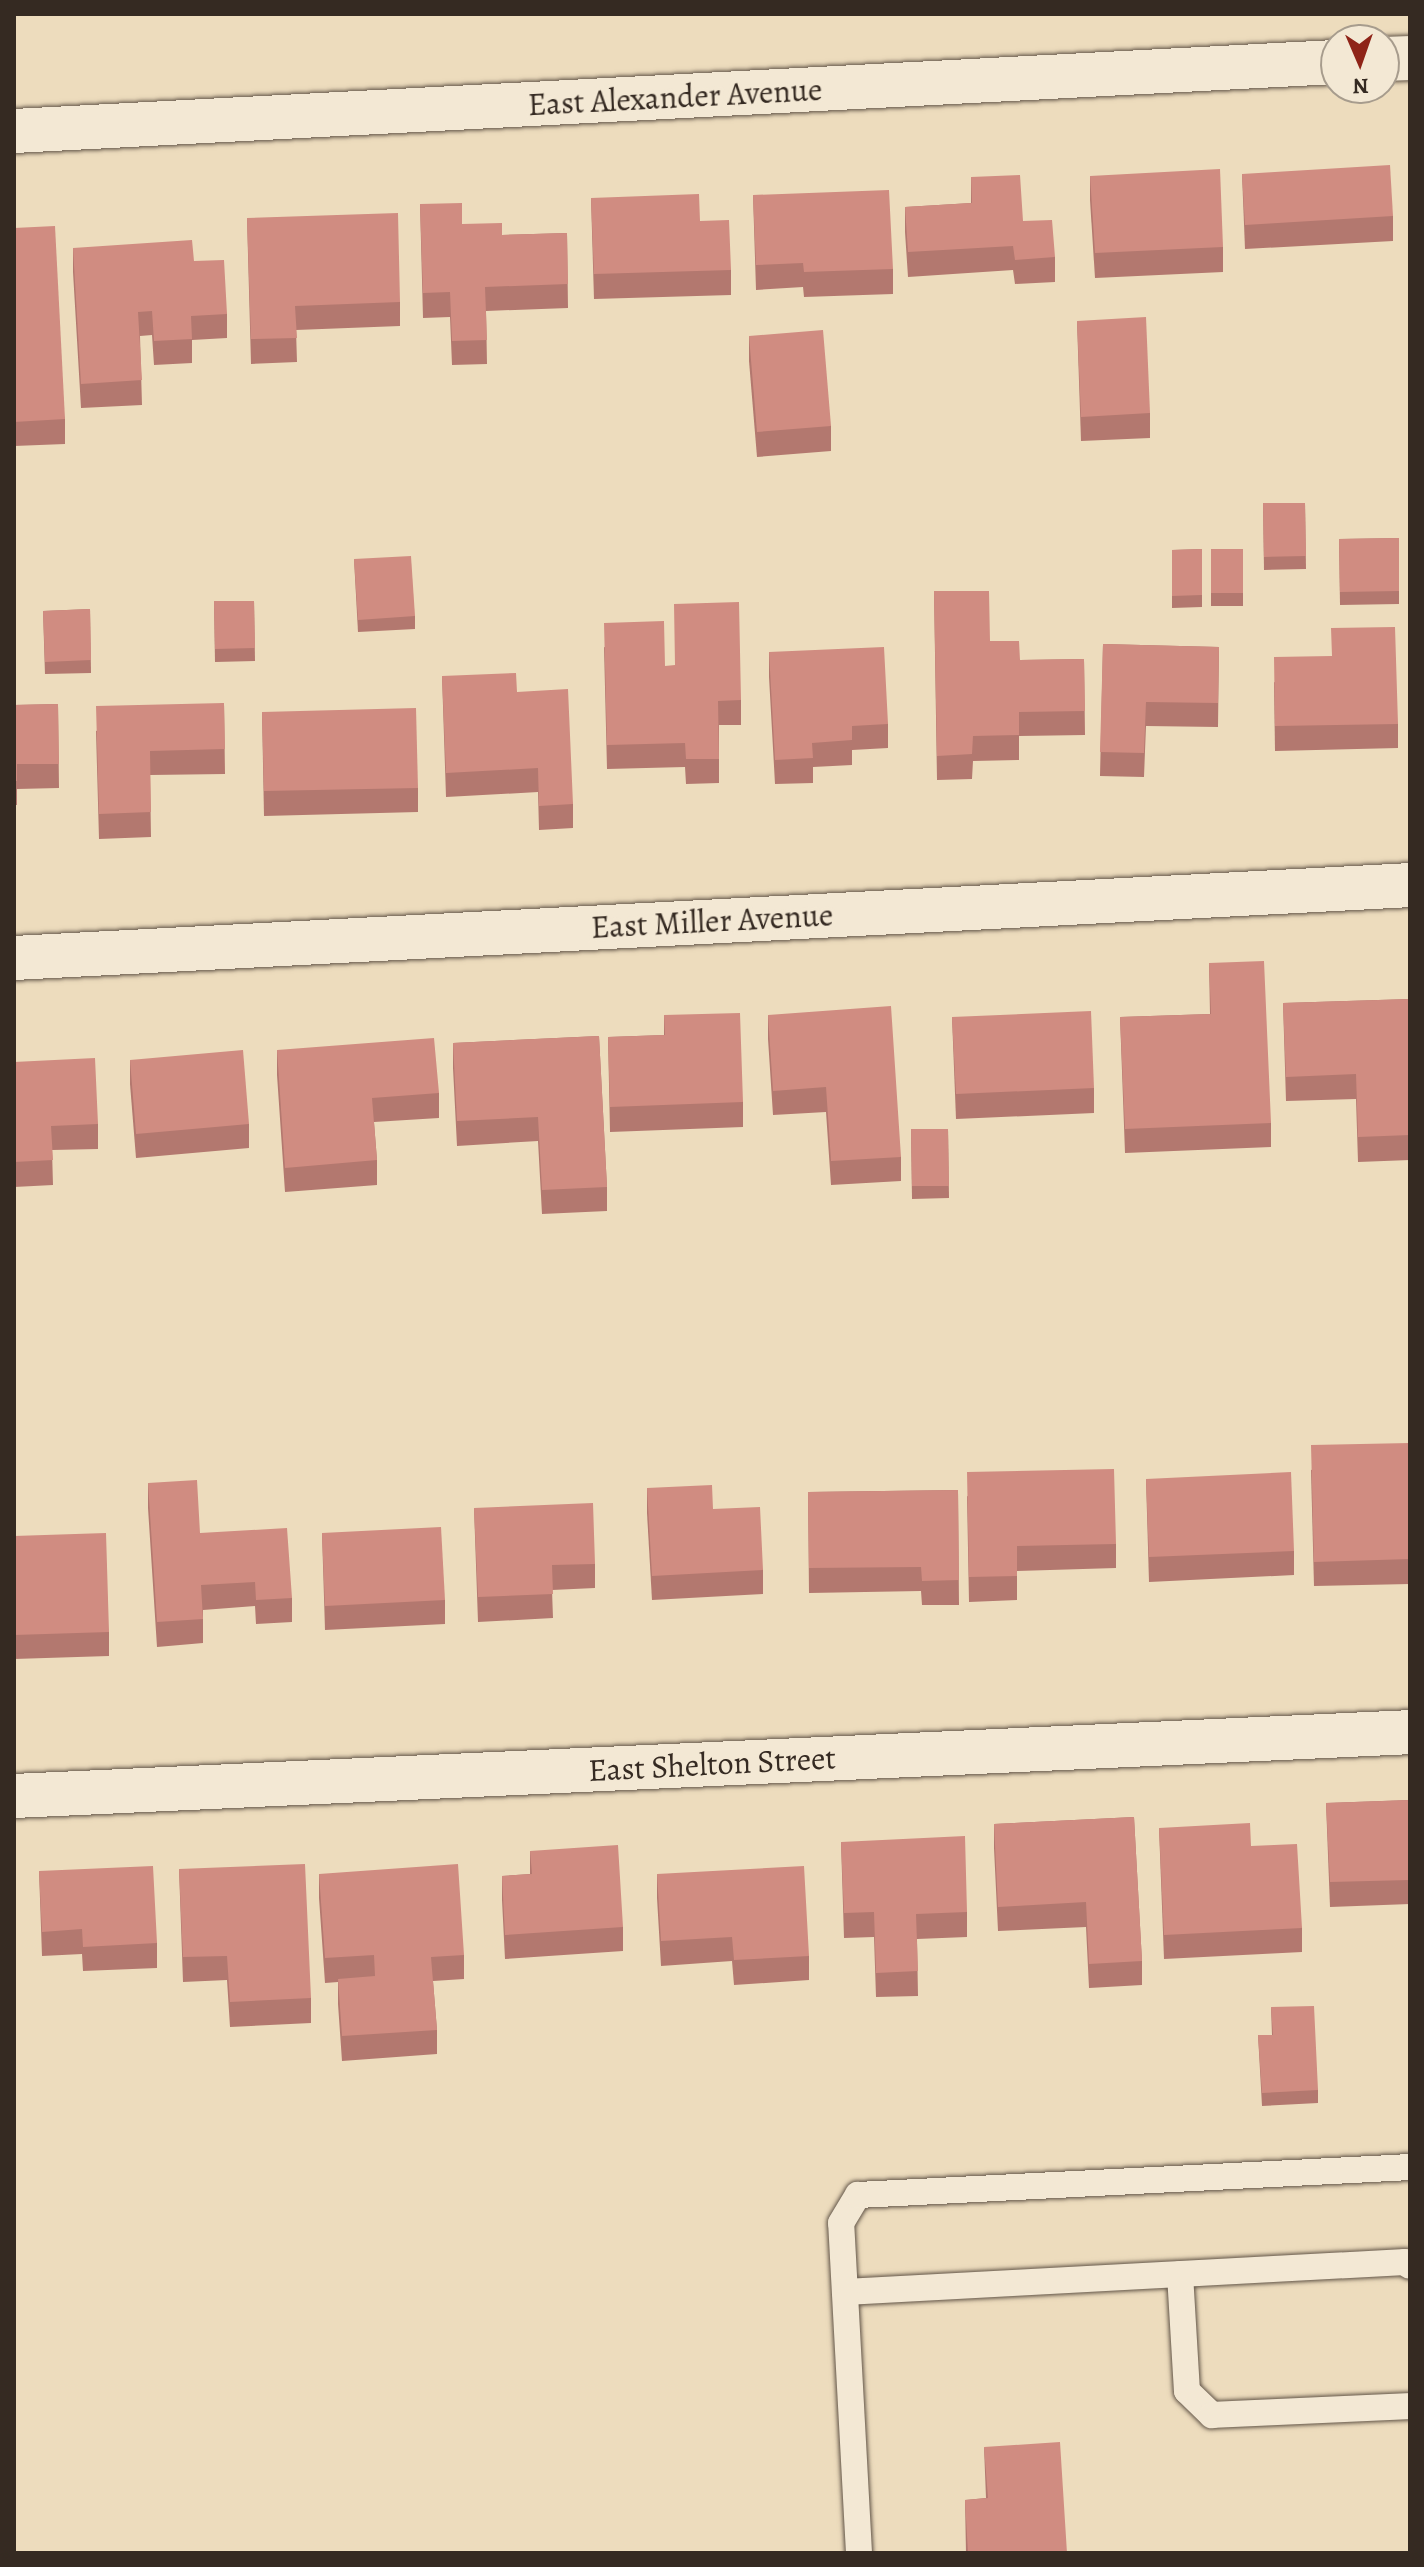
<!DOCTYPE html>
<html>
<head>
<meta charset="utf-8">
<style>
  body { margin:0 }
  #map { position:relative; width:1424px; height:2567px; overflow:hidden; background:#eddcbd; font-family:Alegreya,serif }
  div>[style] { position:absolute }
  .roads { filter:drop-shadow(0 0 2px #635649) drop-shadow(0 0 2px #635649) }
  .lane>* { height:26px; margin:-13px; padding:0 13px; transform-origin:13px; border-radius:13px; background:#f3e8d4 }
  .street>* { height:44px; margin:-22px; padding:0 22px; transform-origin:22px; border-radius:22px; background:#f3e8d4 }
  .wall>* { inset:0; background:#b3786f }
  .building>* { inset:0; background:#d08c81 }
  span { translate:-50% -50%; white-space:nowrap; text-align:center; line-height:1.15; -webkit-text-stroke:7px #f3e8d4; paint-order:stroke }
  .street-label { font-size:32px; color:#352a22 }
  .frame { position:absolute; inset:0; border:16px solid #352a22; pointer-events:none }
  .north { position:absolute; left:1320px; top:24px; width:80px; height:80px; box-sizing:border-box; background:#f3e8d4; border:2px solid #a79c8d; border-radius:50%; rotate:178deg; font-size:22px; font-weight:700; line-height:32px; text-align:center; color:#352a22 }
  .north::after { content:''; display:block; margin:auto; width:28px; height:36px; background:#8f2418; clip-path:polygon(50% 0,100% 100%,50% 72%,0 100%) }
</style>
</head>
<body>
<div id="map">
  <div class="roads">
    <div class="lane">
      <div style="left:1180px;top:2274px;width:117px;rotate:86.6deg"></div>
      <div style="left:1187px;top:2391px;width:35px;rotate:44deg"></div>
      <div style="left:1212px;top:2415px;width:198px;rotate:-2.6deg"></div>
      <div style="left:845px;top:2292px;width:561px;rotate:-3.07deg"></div>
      <div style="left:1405px;top:2262px;width:6px;rotate:39deg"></div>
      <div style="left:859px;top:2553px;width:330px;rotate:-93.1deg"></div>
      <div style="left:841px;top:2223px;width:33px;rotate:-59deg"></div>
      <div style="left:858px;top:2195px;width:553px;rotate:-2.9deg"></div>
    </div>
    <div class="street">
      <div style="left:1384px;top:59px;width:26px;rotate:-2deg"></div>
      <div style="left:14px;top:131px;width:1324px;rotate:-2.99deg"></div>
      <div style="left:14px;top:958px;width:1398px;rotate:-2.99deg"></div>
      <div style="left:14px;top:1796px;width:1397px;rotate:-2.62deg"></div>
    </div>
  </div>
  <div class="wall">
    <div style="clip-path:polygon(1242px 174px,1393px 216px,1393px 241px,1245px 249px)"></div>
    <div style="clip-path:polygon(1090px 176px,1223px 247px,1223px 272px,1095px 278px,1090px 200px)"></div>
    <div style="clip-path:polygon(971px 177px,1023px 221px,1055px 257px,1055px 282px,1015px 284px,1013px 270px,908px 277px,905px 232px,905px 207px,971px 203px)"></div>
    <div style="clip-path:polygon(753px 195px,893px 269px,893px 294px,804px 297px,803px 287px,756px 290px)"></div>
    <div style="clip-path:polygon(591px 198px,700px 221px,731px 270px,731px 295px,594px 299px)"></div>
    <div style="clip-path:polygon(420px 204px,462px 224px,502px 235px,567px 233px,568px 308px,486px 311px,487px 364px,452px 365px,450px 317px,423px 318px)"></div>
    <div style="clip-path:polygon(247px 218px,400px 302px,400px 326px,296px 330px,297px 362px,251px 364px)"></div>
    <div style="clip-path:polygon(14px 228px,65px 419px,65px 444px,14px 446px)"></div>
    <div style="clip-path:polygon(73px 248px,194px 261px,227px 314px,227px 338px,192px 340px,192px 363px,154px 365px,152px 335px,140px 336px,142px 405px,81px 408px,73px 272px)"></div>
    <div style="clip-path:polygon(1077px 321px,1150px 413px,1150px 438px,1081px 441px)"></div>
    <div style="clip-path:polygon(749px 336px,831px 426px,831px 451px,757px 457px,749px 361px)"></div>
    <div style="clip-path:polygon(1263px 503px,1305px 503px,1306px 569px,1264px 570px)"></div>
    <div style="clip-path:polygon(1399px 538px,1399px 604px,1340px 605px,1339px 539px)"></div>
    <div style="clip-path:polygon(1202px 549px,1202px 607px,1172px 608px,1172px 550px)"></div>
    <div style="clip-path:polygon(1211px 549px,1243px 549px,1243px 606px,1211px 606px)"></div>
    <div style="clip-path:polygon(354px 559px,415px 616px,415px 629px,358px 632px)"></div>
    <div style="clip-path:polygon(934px 591px,990px 641px,1020px 660px,1084px 659px,1085px 735px,1019px 736px,1019px 760px,973px 761px,972px 779px,937px 780px)"></div>
    <div style="clip-path:polygon(214px 601px,254px 601px,255px 661px,215px 662px)"></div>
    <div style="clip-path:polygon(90px 609px,91px 673px,45px 674px,43px 611px)"></div>
    <div style="clip-path:polygon(1103px 644px,1219px 647px,1218px 727px,1146px 726px,1144px 777px,1100px 776px)"></div>
    <div style="clip-path:polygon(604px 647px,665px 666px,741px 700px,741px 725px,719px 725px,719px 783px,686px 784px,685px 767px,607px 769px)"></div>
    <div style="clip-path:polygon(769px 652px,888px 724px,888px 748px,852px 750px,852px 765px,813px 767px,813px 783px,775px 784px,769px 677px)"></div>
    <div style="clip-path:polygon(442px 676px,517px 692px,573px 804px,573px 828px,539px 830px,538px 792px,446px 797px)"></div>
    <div style="clip-path:polygon(1274px 682px,1398px 724px,1398px 748px,1275px 751px)"></div>
    <div style="clip-path:polygon(224px 703px,225px 774px,150px 775px,151px 837px,99px 839px,96px 731px)"></div>
    <div style="clip-path:polygon(58px 704px,59px 788px,17px 789px,17px 805px,14px 805px,14px 705px)"></div>
    <div style="clip-path:polygon(262px 712px,418px 788px,418px 812px,264px 816px)"></div>
    <div style="clip-path:polygon(1209px 963px,1271px 1123px,1271px 1147px,1125px 1153px,1120px 1017px,1210px 1014px)"></div>
    <div style="clip-path:polygon(1410px 999px,1410px 1160px,1358px 1162px,1356px 1099px,1286px 1101px,1283px 1003px)"></div>
    <div style="clip-path:polygon(664px 1015px,743px 1102px,743px 1127px,610px 1132px,608px 1037px,664px 1035px)"></div>
    <div style="clip-path:polygon(768px 1015px,901px 1157px,901px 1181px,831px 1185px,826px 1112px,773px 1115px,768px 1039px)"></div>
    <div style="clip-path:polygon(952px 1017px,1094px 1088px,1094px 1113px,956px 1119px)"></div>
    <div style="clip-path:polygon(599px 1036px,607px 1187px,607px 1211px,542px 1214px,538px 1141px,457px 1146px,453px 1068px,453px 1043px)"></div>
    <div style="clip-path:polygon(277px 1050px,439px 1093px,439px 1118px,374px 1122px,377px 1160px,377px 1185px,285px 1192px,277px 1075px)"></div>
    <div style="clip-path:polygon(130px 1060px,249px 1124px,249px 1148px,136px 1158px,130px 1084px)"></div>
    <div style="clip-path:polygon(14px 1062px,98px 1124px,98px 1149px,52px 1150px,53px 1185px,14px 1187px)"></div>
    <div style="clip-path:polygon(911px 1129px,948px 1129px,949px 1198px,912px 1199px)"></div>
    <div style="clip-path:polygon(1410px 1443px,1410px 1584px,1314px 1586px,1311px 1470px)"></div>
    <div style="clip-path:polygon(1146px 1479px,1294px 1551px,1294px 1575px,1149px 1582px)"></div>
    <div style="clip-path:polygon(148px 1483px,200px 1533px,292px 1598px,292px 1622px,256px 1624px,255px 1606px,203px 1610px,203px 1643px,157px 1647px,148px 1508px)"></div>
    <div style="clip-path:polygon(647px 1488px,713px 1509px,763px 1570px,763px 1594px,652px 1600px,647px 1513px)"></div>
    <div style="clip-path:polygon(958px 1490px,959px 1605px,922px 1605px,921px 1591px,809px 1593px,808px 1492px)"></div>
    <div style="clip-path:polygon(967px 1496px,1116px 1544px,1116px 1568px,1017px 1571px,1017px 1600px,969px 1602px)"></div>
    <div style="clip-path:polygon(474px 1508px,595px 1564px,595px 1588px,552px 1590px,553px 1618px,478px 1622px)"></div>
    <div style="clip-path:polygon(322px 1533px,445px 1600px,445px 1624px,325px 1630px)"></div>
    <div style="clip-path:polygon(14px 1536px,109px 1632px,109px 1656px,14px 1659px)"></div>
    <div style="clip-path:polygon(1410px 1800px,1410px 1904px,1330px 1907px,1326px 1803px)"></div>
    <div style="clip-path:polygon(1134px 1817px,1142px 1961px,1142px 1985px,1089px 1988px,1086px 1927px,998px 1931px,994px 1848px,994px 1824px)"></div>
    <div style="clip-path:polygon(1159px 1828px,1251px 1846px,1302px 1928px,1302px 1952px,1164px 1959px)"></div>
    <div style="clip-path:polygon(841px 1842px,967px 1912px,967px 1937px,917px 1939px,918px 1996px,876px 1997px,874px 1937px,844px 1938px)"></div>
    <div style="clip-path:polygon(530px 1851px,623px 1927px,623px 1951px,505px 1959px,502px 1900px,502px 1876px,530px 1874px)"></div>
    <div style="clip-path:polygon(179px 1869px,311px 1998px,311px 2023px,230px 2027px,227px 1980px,183px 1982px)"></div>
    <div style="clip-path:polygon(39px 1871px,157px 1943px,157px 1968px,83px 1971px,82px 1954px,42px 1956px)"></div>
    <div style="clip-path:polygon(319px 1874px,464px 1955px,464px 1979px,433px 1981px,437px 2030px,437px 2054px,342px 2061px,338px 2004px,338px 1982px,325px 1983px,319px 1898px)"></div>
    <div style="clip-path:polygon(657px 1874px,809px 1956px,809px 1980px,734px 1985px,732px 1961px,661px 1966px,657px 1898px)"></div>
    <div style="clip-path:polygon(1271px 2007px,1318px 2090px,1318px 2103px,1262px 2106px,1258px 2035px,1272px 2035px)"></div>
    <div style="clip-path:polygon(984px 2447px,1067px 2553px,966px 2553px,965px 2500px,986px 2498px)"></div>
  </div>
  <div class="building">
    <div style="clip-path:polygon(1390px 165px,1393px 216px,1245px 225px,1242px 174px)"></div>
    <div style="clip-path:polygon(1220px 169px,1223px 247px,1095px 253px,1090px 176px)"></div>
    <div style="clip-path:polygon(1020px 175px,1023px 221px,1052px 220px,1055px 257px,1015px 260px,1013px 246px,908px 252px,905px 207px,972px 203px,971px 177px)"></div>
    <div style="clip-path:polygon(889px 190px,893px 269px,804px 272px,803px 263px,756px 265px,753px 195px)"></div>
    <div style="clip-path:polygon(699px 194px,700px 221px,729px 220px,731px 270px,594px 274px,591px 198px)"></div>
    <div style="clip-path:polygon(462px 203px,462px 224px,502px 223px,502px 235px,567px 233px,568px 284px,485px 287px,487px 340px,452px 341px,450px 292px,423px 293px,420px 204px)"></div>
    <div style="clip-path:polygon(398px 213px,400px 302px,295px 306px,297px 338px,251px 339px,247px 218px)"></div>
    <div style="clip-path:polygon(55px 226px,65px 419px,14px 422px,14px 228px)"></div>
    <div style="clip-path:polygon(192px 240px,194px 261px,224px 260px,227px 314px,191px 316px,192px 339px,154px 341px,152px 311px,138px 312px,142px 380px,81px 384px,73px 248px)"></div>
    <div style="clip-path:polygon(1146px 317px,1150px 413px,1081px 417px,1077px 321px)"></div>
    <div style="clip-path:polygon(823px 330px,831px 426px,757px 432px,749px 336px)"></div>
    <div style="clip-path:polygon(1263px 503px,1305px 503px,1306px 556px,1264px 557px)"></div>
    <div style="clip-path:polygon(1399px 538px,1399px 591px,1340px 592px,1339px 539px)"></div>
    <div style="clip-path:polygon(1202px 549px,1202px 595px,1172px 596px,1172px 550px)"></div>
    <div style="clip-path:polygon(1211px 549px,1243px 549px,1243px 593px,1211px 593px)"></div>
    <div style="clip-path:polygon(411px 556px,415px 616px,358px 620px,354px 559px)"></div>
    <div style="clip-path:polygon(934px 591px,989px 591px,990px 641px,1019px 641px,1020px 660px,1084px 659px,1085px 711px,1019px 712px,1019px 735px,973px 736px,972px 754px,937px 756px)"></div>
    <div style="clip-path:polygon(214px 601px,254px 601px,255px 648px,215px 649px)"></div>
    <div style="clip-path:polygon(739px 602px,741px 700px,718px 701px,719px 759px,686px 759px,685px 743px,607px 745px,604px 623px,664px 621px,665px 666px,675px 665px,674px 604px)"></div>
    <div style="clip-path:polygon(90px 609px,91px 660px,45px 662px,43px 611px)"></div>
    <div style="clip-path:polygon(1395px 627px,1398px 724px,1275px 726px,1274px 657px,1332px 656px,1331px 628px)"></div>
    <div style="clip-path:polygon(1103px 644px,1219px 647px,1218px 703px,1146px 702px,1144px 753px,1100px 752px)"></div>
    <div style="clip-path:polygon(884px 647px,888px 724px,852px 726px,852px 740px,812px 743px,813px 758px,775px 760px,769px 652px)"></div>
    <div style="clip-path:polygon(516px 673px,517px 692px,568px 689px,573px 804px,539px 806px,538px 768px,446px 773px,442px 676px)"></div>
    <div style="clip-path:polygon(224px 703px,225px 749px,150px 751px,151px 812px,99px 814px,96px 706px)"></div>
    <div style="clip-path:polygon(58px 704px,59px 764px,17px 764px,17px 781px,14px 781px,14px 705px)"></div>
    <div style="clip-path:polygon(416px 708px,418px 788px,264px 791px,262px 712px)"></div>
    <div style="clip-path:polygon(1264px 961px,1271px 1123px,1125px 1129px,1120px 1017px,1211px 1014px,1209px 963px)"></div>
    <div style="clip-path:polygon(1410px 999px,1410px 1135px,1358px 1137px,1356px 1074px,1286px 1077px,1283px 1003px)"></div>
    <div style="clip-path:polygon(891px 1006px,901px 1157px,831px 1161px,826px 1087px,773px 1091px,768px 1015px)"></div>
    <div style="clip-path:polygon(1091px 1011px,1094px 1088px,956px 1094px,952px 1017px)"></div>
    <div style="clip-path:polygon(740px 1013px,743px 1102px,610px 1107px,608px 1037px,665px 1035px,664px 1015px)"></div>
    <div style="clip-path:polygon(599px 1036px,607px 1187px,542px 1190px,538px 1117px,457px 1121px,453px 1043px)"></div>
    <div style="clip-path:polygon(434px 1038px,439px 1093px,372px 1098px,377px 1160px,285px 1168px,277px 1050px)"></div>
    <div style="clip-path:polygon(243px 1050px,249px 1124px,136px 1134px,130px 1060px)"></div>
    <div style="clip-path:polygon(95px 1058px,98px 1124px,51px 1126px,53px 1160px,14px 1162px,14px 1062px)"></div>
    <div style="clip-path:polygon(911px 1129px,948px 1129px,949px 1186px,912px 1186px)"></div>
    <div style="clip-path:polygon(1410px 1443px,1410px 1559px,1314px 1562px,1311px 1445px)"></div>
    <div style="clip-path:polygon(1114px 1469px,1116px 1544px,1017px 1546px,1017px 1576px,969px 1577px,967px 1472px)"></div>
    <div style="clip-path:polygon(1291px 1472px,1294px 1551px,1149px 1557px,1146px 1479px)"></div>
    <div style="clip-path:polygon(197px 1480px,200px 1533px,287px 1528px,292px 1598px,256px 1600px,255px 1582px,201px 1585px,203px 1619px,157px 1622px,148px 1483px)"></div>
    <div style="clip-path:polygon(712px 1485px,713px 1509px,760px 1507px,763px 1570px,652px 1576px,647px 1488px)"></div>
    <div style="clip-path:polygon(958px 1490px,959px 1580px,922px 1581px,921px 1567px,809px 1568px,808px 1492px)"></div>
    <div style="clip-path:polygon(593px 1503px,595px 1564px,552px 1565px,553px 1594px,478px 1597px,474px 1508px)"></div>
    <div style="clip-path:polygon(441px 1527px,445px 1600px,325px 1606px,322px 1533px)"></div>
    <div style="clip-path:polygon(106px 1533px,109px 1632px,14px 1635px,14px 1536px)"></div>
    <div style="clip-path:polygon(1410px 1800px,1410px 1880px,1330px 1882px,1326px 1803px)"></div>
    <div style="clip-path:polygon(1134px 1817px,1142px 1961px,1089px 1964px,1086px 1902px,998px 1907px,994px 1824px)"></div>
    <div style="clip-path:polygon(1250px 1823px,1251px 1846px,1297px 1844px,1302px 1928px,1164px 1935px,1159px 1828px)"></div>
    <div style="clip-path:polygon(965px 1836px,967px 1912px,916px 1914px,918px 1971px,876px 1973px,874px 1912px,844px 1913px,841px 1842px)"></div>
    <div style="clip-path:polygon(618px 1845px,623px 1927px,505px 1935px,502px 1876px,532px 1874px,530px 1851px)"></div>
    <div style="clip-path:polygon(305px 1864px,311px 1998px,230px 2002px,227px 1956px,183px 1957px,179px 1869px)"></div>
    <div style="clip-path:polygon(458px 1864px,464px 1955px,431px 1957px,437px 2030px,342px 2036px,338px 1979px,375px 1976px,374px 1955px,325px 1958px,319px 1874px)"></div>
    <div style="clip-path:polygon(153px 1866px,157px 1943px,83px 1947px,82px 1929px,42px 1932px,39px 1871px)"></div>
    <div style="clip-path:polygon(804px 1866px,809px 1956px,734px 1960px,732px 1937px,661px 1941px,657px 1874px)"></div>
    <div style="clip-path:polygon(1314px 2006px,1318px 2090px,1262px 2093px,1258px 2035px,1273px 2035px,1271px 2007px)"></div>
    <div style="clip-path:polygon(1060px 2442px,1067px 2553px,968px 2553px,965px 2500px,988px 2498px,984px 2447px)"></div>
  </div>
  <div class="street-label">
    <span style="left:675px;top:97px;rotate:-3deg">East Alexander Avenue</span>
    <span style="left:712px;top:921px;rotate:-3deg">East Miller Avenue</span>
    <span style="left:712px;top:1764px;rotate:-3deg">East Shelton Street</span>
  </div>
  <div class="frame"></div>
  <div class="north">N</div>
</div>
</body>
</html>
